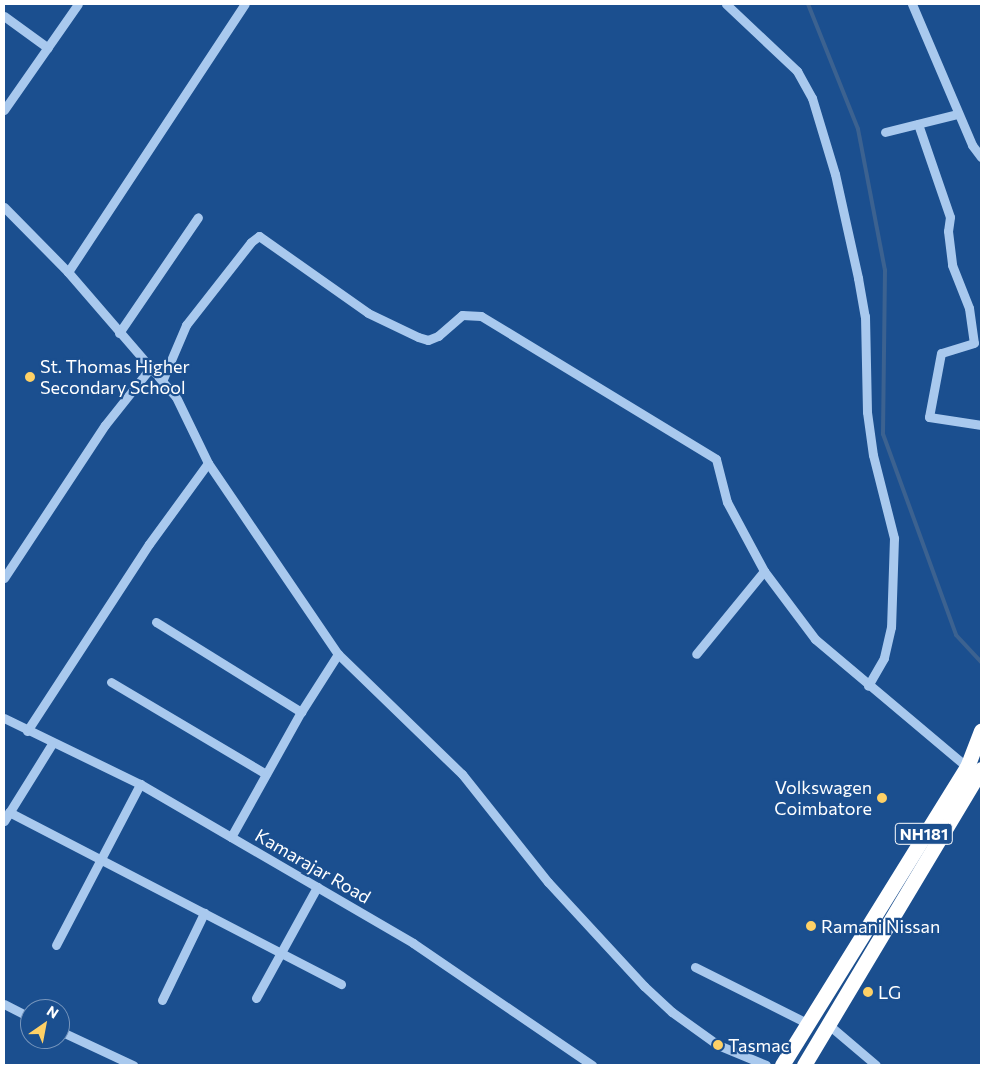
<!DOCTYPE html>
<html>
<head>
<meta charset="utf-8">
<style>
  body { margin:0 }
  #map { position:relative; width:985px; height:1069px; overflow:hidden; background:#1b4f8f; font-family:Commissioner,sans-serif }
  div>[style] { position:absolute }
  .stream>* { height:4px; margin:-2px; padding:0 2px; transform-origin:2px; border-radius:2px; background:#3c6290 }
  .minor>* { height:9px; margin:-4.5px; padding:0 4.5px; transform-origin:4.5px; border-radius:4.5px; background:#a9c9ee }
  .highway>* { height:15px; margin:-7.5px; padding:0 7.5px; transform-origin:7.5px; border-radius:7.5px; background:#fff }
  .dots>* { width:14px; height:14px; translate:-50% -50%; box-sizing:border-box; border:2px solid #1b4f8f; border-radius:50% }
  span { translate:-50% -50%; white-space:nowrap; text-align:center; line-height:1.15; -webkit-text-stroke:4.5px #1b4f8f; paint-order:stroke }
  .shield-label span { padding:1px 4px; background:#1b4f8f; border:1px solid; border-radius:4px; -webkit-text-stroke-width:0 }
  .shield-label { font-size:16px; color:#fff; font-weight:700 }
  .poi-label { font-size:18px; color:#fff }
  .left { translate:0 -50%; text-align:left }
  .right { translate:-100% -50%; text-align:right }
  .street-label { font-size:18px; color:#fff }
  .frame { position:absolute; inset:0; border:5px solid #fff; pointer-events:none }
  .north { position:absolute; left:20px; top:999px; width:50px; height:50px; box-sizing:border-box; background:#1b4f8f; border:1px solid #7695bc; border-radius:50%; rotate:33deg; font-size:14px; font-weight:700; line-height:20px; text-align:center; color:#fff }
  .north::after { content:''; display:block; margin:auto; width:18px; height:22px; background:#ffd166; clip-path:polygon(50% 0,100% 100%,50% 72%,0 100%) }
</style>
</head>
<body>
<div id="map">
  <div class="stream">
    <div style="left:808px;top:4px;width:135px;rotate:68.2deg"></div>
    <div style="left:858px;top:129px;width:144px;rotate:79.2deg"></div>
    <div style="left:885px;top:270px;width:164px;rotate:90.7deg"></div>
    <div style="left:883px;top:434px;width:214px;rotate:70deg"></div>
    <div style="left:956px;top:635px;width:37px;rotate:47deg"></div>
  </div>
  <div class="minor">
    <div style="left:726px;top:4px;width:98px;rotate:43.3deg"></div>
    <div style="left:797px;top:71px;width:31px;rotate:61deg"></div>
    <div style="left:812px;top:98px;width:79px;rotate:73.2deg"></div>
    <div style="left:835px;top:174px;width:107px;rotate:77.5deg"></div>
    <div style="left:858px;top:278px;width:39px;rotate:80deg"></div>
    <div style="left:865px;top:316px;width:96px;rotate:88.8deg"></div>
    <div style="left:867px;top:412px;width:43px;rotate:82.1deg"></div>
    <div style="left:873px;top:455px;width:86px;rotate:75.8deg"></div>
    <div style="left:894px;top:538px;width:89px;rotate:91.9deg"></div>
    <div style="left:891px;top:627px;width:32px;rotate:103deg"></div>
    <div style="left:884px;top:658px;width:32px;rotate:120deg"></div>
    <div style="left:912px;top:4px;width:153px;rotate:66.9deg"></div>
    <div style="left:972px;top:145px;width:15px;rotate:53deg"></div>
    <div style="left:4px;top:16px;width:54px;rotate:36deg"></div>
    <div style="left:4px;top:110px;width:129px;rotate:-55.1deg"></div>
    <div style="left:918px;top:124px;width:98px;rotate:71deg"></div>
    <div style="left:950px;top:217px;width:14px;rotate:98deg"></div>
    <div style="left:948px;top:231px;width:34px;rotate:83deg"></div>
    <div style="left:952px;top:265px;width:46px;rotate:68.4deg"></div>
    <div style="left:969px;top:308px;width:35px;rotate:82deg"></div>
    <div style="left:974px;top:343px;width:34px;rotate:163deg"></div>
    <div style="left:941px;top:353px;width:65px;rotate:100.6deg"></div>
    <div style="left:929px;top:417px;width:53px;rotate:8.7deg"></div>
    <div style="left:885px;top:132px;width:75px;rotate:-13.9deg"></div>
    <div style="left:4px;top:207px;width:91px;rotate:45.4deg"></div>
    <div style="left:68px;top:272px;width:165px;rotate:49.2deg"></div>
    <div style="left:176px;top:397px;width:73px;rotate:64.1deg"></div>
    <div style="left:208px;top:463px;width:231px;rotate:55.8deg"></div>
    <div style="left:338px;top:654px;width:173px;rotate:44.1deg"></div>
    <div style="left:462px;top:774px;width:138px;rotate:51.5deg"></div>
    <div style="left:548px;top:882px;width:142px;rotate:47.3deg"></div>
    <div style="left:644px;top:986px;width:38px;rotate:43deg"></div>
    <div style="left:672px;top:1012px;width:57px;rotate:35.7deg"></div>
    <div style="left:718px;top:1045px;width:52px;rotate:22.6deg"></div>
    <div style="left:68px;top:272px;width:321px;rotate:-56.6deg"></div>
    <div style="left:119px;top:333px;width:140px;rotate:-55.7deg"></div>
    <div style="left:163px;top:379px;width:59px;rotate:-66.9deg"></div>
    <div style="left:186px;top:325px;width:105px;rotate:-51.9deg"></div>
    <div style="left:251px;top:242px;width:10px;rotate:-37deg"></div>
    <div style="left:259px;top:236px;width:133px;rotate:35.2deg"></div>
    <div style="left:368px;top:313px;width:55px;rotate:25.6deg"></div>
    <div style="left:418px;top:337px;width:10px;rotate:17deg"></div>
    <div style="left:428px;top:340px;width:11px;rotate:-22deg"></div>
    <div style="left:438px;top:336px;width:32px;rotate:-41deg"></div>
    <div style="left:462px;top:315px;width:19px;rotate:3deg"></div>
    <div style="left:481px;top:316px;width:275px;rotate:31.3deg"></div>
    <div style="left:716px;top:459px;width:44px;rotate:75.7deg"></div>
    <div style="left:727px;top:502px;width:78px;rotate:61.8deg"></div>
    <div style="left:764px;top:571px;width:107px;rotate:129.3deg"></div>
    <div style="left:764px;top:571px;width:85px;rotate:53.1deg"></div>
    <div style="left:815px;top:639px;width:199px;rotate:40.1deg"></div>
    <div style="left:4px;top:578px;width:183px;rotate:-56.6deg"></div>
    <div style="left:105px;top:425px;width:75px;rotate:-51.5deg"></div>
    <div style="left:156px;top:622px;width:171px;rotate:31.8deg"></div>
    <div style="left:111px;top:682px;width:180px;rotate:30.7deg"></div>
    <div style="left:4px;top:718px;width:151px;rotate:25.9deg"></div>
    <div style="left:140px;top:784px;width:316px;rotate:30.2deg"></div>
    <div style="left:413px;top:943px;width:217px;rotate:34.3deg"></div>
    <div style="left:27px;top:731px;width:223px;rotate:-56.9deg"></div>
    <div style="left:149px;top:544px;width:100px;rotate:-53.9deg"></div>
    <div style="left:9px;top:812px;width:374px;rotate:27.4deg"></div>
    <div style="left:4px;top:821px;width:91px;rotate:-58.1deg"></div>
    <div style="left:231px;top:837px;width:143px;rotate:-60.8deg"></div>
    <div style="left:301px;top:712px;width:69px;rotate:-57.5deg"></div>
    <div style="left:56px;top:945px;width:182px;rotate:-62.4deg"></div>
    <div style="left:695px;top:967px;width:125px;rotate:26.6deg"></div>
    <div style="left:256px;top:998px;width:127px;rotate:-61.2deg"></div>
    <div style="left:162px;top:1000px;width:97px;rotate:-64.2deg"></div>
    <div style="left:4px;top:1004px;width:29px;rotate:27deg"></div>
    <div style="left:830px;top:1026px;width:60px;rotate:40.3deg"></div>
    <div style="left:60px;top:1031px;width:81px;rotate:25deg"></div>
  </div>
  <div class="highway">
    <div style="left:782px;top:1065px;width:351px;rotate:-58.2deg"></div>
    <div style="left:967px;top:767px;width:39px;rotate:-69deg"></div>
    <div style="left:804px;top:1065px;width:345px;rotate:-59.1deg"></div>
  </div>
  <div class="dots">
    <div style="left:30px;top:377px;background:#ffd166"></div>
    <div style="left:882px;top:798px;background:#ffd166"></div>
    <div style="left:811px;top:926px;background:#ffd166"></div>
    <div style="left:868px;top:992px;background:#ffd166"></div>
    <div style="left:718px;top:1045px;background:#ffd166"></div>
  </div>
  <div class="shield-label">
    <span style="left:924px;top:834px">NH181</span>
  </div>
  <div class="poi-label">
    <span class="left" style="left:40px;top:377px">St. Thomas Higher<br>Secondary School</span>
    <span class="right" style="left:872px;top:798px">Volkswagen<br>Coimbatore</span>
    <span class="left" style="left:821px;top:926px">Ramani Nissan</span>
    <span class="left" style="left:878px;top:992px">LG</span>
    <span class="left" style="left:728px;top:1045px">Tasmac</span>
  </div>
  <div class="street-label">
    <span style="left:313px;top:866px;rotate:30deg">Kamarajar Road</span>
  </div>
  <div class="frame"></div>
  <div class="north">N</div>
</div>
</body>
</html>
